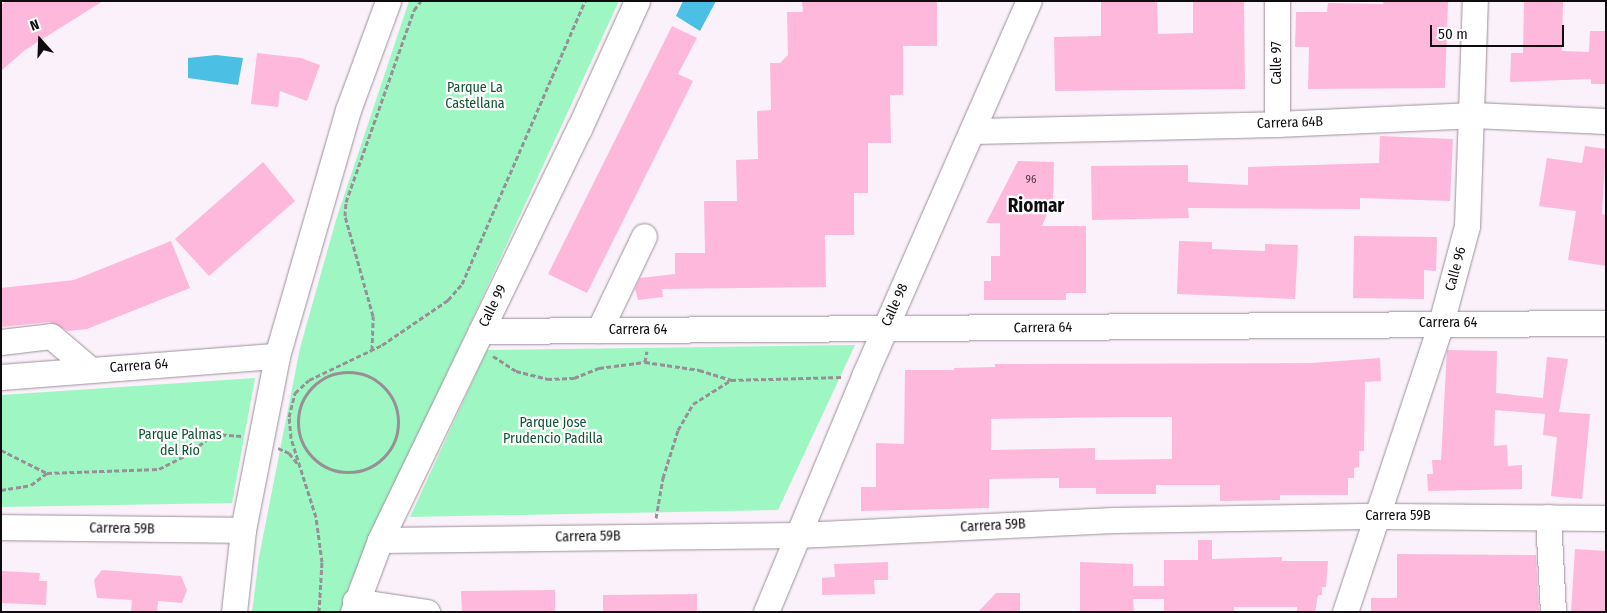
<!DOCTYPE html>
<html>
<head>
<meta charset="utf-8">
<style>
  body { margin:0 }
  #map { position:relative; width:1607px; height:613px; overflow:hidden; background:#fbf1fa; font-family:"Fira Sans Condensed",sans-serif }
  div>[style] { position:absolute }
  .green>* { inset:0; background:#9ef7c2 }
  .water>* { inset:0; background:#4bbfe4 }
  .building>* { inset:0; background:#fdb8db }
  .path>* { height:3px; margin-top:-1.5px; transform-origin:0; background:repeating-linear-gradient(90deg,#979097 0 5px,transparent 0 7.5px) }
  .path>.ring { margin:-1.5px; padding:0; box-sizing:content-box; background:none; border:3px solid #979097; border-radius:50% }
  .roads { filter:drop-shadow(0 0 1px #9b919a) drop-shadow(0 0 1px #9b919a) }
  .minor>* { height:25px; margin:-12.5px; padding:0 12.5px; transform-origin:12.5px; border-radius:12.5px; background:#fff }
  span { translate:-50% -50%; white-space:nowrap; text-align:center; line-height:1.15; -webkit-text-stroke:4.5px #fff; paint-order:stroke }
  .number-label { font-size:11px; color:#4a3742 }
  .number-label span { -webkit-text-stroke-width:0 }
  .street-label { font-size:14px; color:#0f0c0f }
  .park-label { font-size:14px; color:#0f5433 }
  .district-label { font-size:19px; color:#0f0c0f; font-weight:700 }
  .frame { position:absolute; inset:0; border:2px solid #0f0c0f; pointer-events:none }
  .north { position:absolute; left:15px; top:15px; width:50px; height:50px; -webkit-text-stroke:4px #fff; paint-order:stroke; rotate:340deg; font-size:14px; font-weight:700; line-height:20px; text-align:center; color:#0f0c0f }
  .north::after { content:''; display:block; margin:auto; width:18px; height:22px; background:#0f0c0f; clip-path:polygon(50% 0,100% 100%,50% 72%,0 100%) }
  .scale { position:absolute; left:1430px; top:25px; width:134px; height:22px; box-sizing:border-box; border:2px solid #0f0c0f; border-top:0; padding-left:6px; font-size:15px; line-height:18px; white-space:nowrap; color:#0f0c0f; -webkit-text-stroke:4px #fff; paint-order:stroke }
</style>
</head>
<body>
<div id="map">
  <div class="green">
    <div style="clip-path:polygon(409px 1px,619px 1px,349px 586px,343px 612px,252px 612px,259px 557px,300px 348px,336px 220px)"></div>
    <div style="clip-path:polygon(855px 345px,778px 510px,410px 517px,487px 350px)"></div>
    <div style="clip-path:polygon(255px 378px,232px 503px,1px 507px,1px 395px)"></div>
  </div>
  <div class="water">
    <div style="clip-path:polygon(683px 1px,716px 1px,700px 31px,676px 16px)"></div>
    <div style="clip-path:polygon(216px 55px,243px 58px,238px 85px,188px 78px,188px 58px)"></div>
  </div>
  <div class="building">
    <div style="clip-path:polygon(7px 1px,103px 1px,25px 50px,1px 71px,1px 5px)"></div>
    <div style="clip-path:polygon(802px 1px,937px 1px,937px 46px,903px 46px,903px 95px,890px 95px,891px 143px,868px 143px,868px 193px,854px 193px,854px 235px,825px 235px,826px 287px,662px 289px,663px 297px,638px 300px,635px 289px,640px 278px,675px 274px,675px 253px,705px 253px,704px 201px,737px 201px,736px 160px,758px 159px,757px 111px,771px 110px,770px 63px,780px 63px,788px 55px,787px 12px,803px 12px)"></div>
    <div style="clip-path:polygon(1101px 1px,1157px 1px,1158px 34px,1193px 33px,1193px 1px,1244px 1px,1245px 89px,1055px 91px,1054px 37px,1101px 36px)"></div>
    <div style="clip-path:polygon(1384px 1px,1448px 2px,1445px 88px,1308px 89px,1309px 47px,1295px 47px,1296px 12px,1327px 12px,1328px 3px,1383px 4px)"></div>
    <div style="clip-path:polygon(1524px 1px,1563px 1px,1562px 51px,1589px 52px,1590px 31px,1606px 31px,1606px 84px,1591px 84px,1591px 79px,1510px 82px,1511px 53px,1523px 53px)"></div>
    <div style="clip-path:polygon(672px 26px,697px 38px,678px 74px,693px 81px,587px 293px,548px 274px)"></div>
    <div style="clip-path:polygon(257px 53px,301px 58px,320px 65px,307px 101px,280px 91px,278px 107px,251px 104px)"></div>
    <div style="clip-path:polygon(1380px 136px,1453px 139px,1450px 201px,1360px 198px,1360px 209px,1188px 208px,1189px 218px,1092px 220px,1091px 166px,1188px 165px,1188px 182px,1248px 185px,1248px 167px,1379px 163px)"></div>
    <div style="clip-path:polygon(1585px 146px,1606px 149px,1602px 214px,1606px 215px,1606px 266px,1568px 260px,1576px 211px,1539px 206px,1547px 158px,1582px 163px)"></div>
    <div style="clip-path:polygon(1018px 161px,1054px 162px,1053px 199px,1042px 226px,1086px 226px,1086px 293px,1066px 293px,1066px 300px,984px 300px,984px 281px,991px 281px,991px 256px,1000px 256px,1000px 223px,986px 223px)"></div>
    <div style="clip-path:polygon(263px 162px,295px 201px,209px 276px,175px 239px)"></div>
    <div style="clip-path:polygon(1354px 236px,1437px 237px,1436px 271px,1424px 270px,1424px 299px,1353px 298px)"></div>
    <div style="clip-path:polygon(171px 241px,190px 288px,87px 329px,68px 331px,50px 322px,1px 327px,1px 288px,74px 280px)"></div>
    <div style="clip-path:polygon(1179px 241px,1212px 242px,1212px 249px,1265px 251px,1265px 244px,1298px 245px,1295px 299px,1177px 294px)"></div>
    <div style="clip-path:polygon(1447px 350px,1497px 351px,1496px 393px,1543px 398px,1547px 357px,1568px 359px,1559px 412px,1590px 414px,1582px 499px,1551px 496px,1557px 437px,1543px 435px,1545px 414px,1495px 410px,1494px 446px,1507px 445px,1508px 466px,1522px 465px,1522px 489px,1428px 491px,1427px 474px,1433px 474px,1432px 460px,1441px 460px)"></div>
    <div style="clip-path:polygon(evenodd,1380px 358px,1381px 381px,1365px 382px,1364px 451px,1359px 451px,1359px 467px,1354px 468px,1354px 478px,1348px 478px,1348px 495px,1280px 495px,1280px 500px,1220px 501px,1220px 485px,1156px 485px,1156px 494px,1096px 494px,1096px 488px,1059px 488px,1059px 478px,989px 479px,989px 508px,861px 511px,861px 487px,876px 487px,876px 443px,904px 444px,905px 370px,954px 370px,954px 368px,995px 367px,995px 364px,1312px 363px,1380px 358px,1121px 417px,1172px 417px,1172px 459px,1095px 460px,1095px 448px,991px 450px,991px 419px,1121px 417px)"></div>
    <div style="clip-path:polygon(1198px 540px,1212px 540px,1212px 559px,1282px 557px,1282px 561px,1328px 561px,1326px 587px,1322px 587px,1322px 595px,1318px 595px,1315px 612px,1297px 612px,1297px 607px,1234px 607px,1234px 612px,1164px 612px,1164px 599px,1133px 599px,1134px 612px,1080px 612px,1080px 562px,1133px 564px,1133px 586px,1164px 586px,1164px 560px,1198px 560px)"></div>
    <div style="clip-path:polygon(1575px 549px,1606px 551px,1606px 612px,1571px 612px)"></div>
    <div style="clip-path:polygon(1397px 554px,1536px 555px,1539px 612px,1371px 612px,1371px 598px,1397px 598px)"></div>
    <div style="clip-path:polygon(888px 562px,888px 580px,874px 580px,875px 594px,822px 595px,822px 578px,835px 577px,834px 564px)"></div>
    <div style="clip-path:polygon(102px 570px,181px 576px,187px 590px,182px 603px,158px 601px,157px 612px,131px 612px,132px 600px,97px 598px,94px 580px)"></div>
    <div style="clip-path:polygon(1px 571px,40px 573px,39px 581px,47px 581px,46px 605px,1px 603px)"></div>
    <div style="clip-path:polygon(555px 590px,555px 612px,462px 612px,461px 591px)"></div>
    <div style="clip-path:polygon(996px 593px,1020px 593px,1020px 612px,978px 612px)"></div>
    <div style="clip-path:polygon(697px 594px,697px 612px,603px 612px,603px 595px)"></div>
  </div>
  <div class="path">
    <div style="left:372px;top:350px;width:34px;rotate:-88deg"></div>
    <div style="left:373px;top:316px;width:104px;rotate:-105.6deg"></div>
    <div style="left:345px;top:216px;width:14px;rotate:-86deg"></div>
    <div style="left:346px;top:202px;width:204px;rotate:-70.5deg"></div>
    <div style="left:414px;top:10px;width:11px;rotate:-52deg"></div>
    <div style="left:493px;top:356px;width:27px;rotate:33deg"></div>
    <div style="left:516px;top:371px;width:32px;rotate:14deg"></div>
    <div style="left:547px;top:379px;width:27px;rotate:-2deg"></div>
    <div style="left:574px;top:378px;width:27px;rotate:-22deg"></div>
    <div style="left:599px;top:368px;width:46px;rotate:-7.4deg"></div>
    <div style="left:645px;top:362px;width:55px;rotate:8.4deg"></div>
    <div style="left:699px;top:370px;width:34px;rotate:17deg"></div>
    <div style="left:731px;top:380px;width:110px;rotate:-1.6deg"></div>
    <div style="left:645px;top:362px;width:11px;rotate:-80deg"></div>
    <div class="ring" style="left:298px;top:372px;width:97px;height:97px"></div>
    <div style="left:278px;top:448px;width:12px;rotate:24deg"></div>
    <div style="left:289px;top:453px;width:14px;rotate:51deg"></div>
    <div style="left:1px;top:450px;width:51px;rotate:26.6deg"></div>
    <div style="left:47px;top:473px;width:112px;rotate:-2deg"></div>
    <div style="left:159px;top:469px;width:31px;rotate:-27deg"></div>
    <div style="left:187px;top:455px;width:34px;rotate:-38deg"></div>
    <div style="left:214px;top:434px;width:28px;rotate:4deg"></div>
    <div style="left:1px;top:490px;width:30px;rotate:-9deg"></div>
    <div style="left:31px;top:485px;width:20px;rotate:-37deg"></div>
    <div style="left:656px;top:518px;width:41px;rotate:-80.1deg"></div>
    <div style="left:663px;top:478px;width:50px;rotate:-72.6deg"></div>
    <div style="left:678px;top:430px;width:30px;rotate:-60deg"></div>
    <div style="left:693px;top:404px;width:45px;rotate:-32.3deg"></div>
    <div style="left:319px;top:612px;width:50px;rotate:-86.6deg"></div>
    <div style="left:322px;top:562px;width:45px;rotate:-97.6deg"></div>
    <div style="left:316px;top:517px;width:83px;rotate:-107.6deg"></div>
    <div style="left:291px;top:438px;width:21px;rotate:-95deg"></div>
    <div style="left:289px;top:417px;width:25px;rotate:-76deg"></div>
    <div style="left:295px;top:393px;width:19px;rotate:-43deg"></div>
    <div style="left:309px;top:380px;width:81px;rotate:-25.6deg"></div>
    <div style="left:382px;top:345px;width:80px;rotate:-34.3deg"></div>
    <div style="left:448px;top:300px;width:21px;rotate:-49deg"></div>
    <div style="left:462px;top:284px;width:309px;rotate:-66.5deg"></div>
  </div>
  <div class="roads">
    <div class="minor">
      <div style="left:1277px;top:124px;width:123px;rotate:-90deg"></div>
      <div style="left:974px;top:131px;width:303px;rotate:-1.3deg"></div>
      <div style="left:1277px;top:124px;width:196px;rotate:-2.6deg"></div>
      <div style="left:1473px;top:115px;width:133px;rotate:2.6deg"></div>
      <div style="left:599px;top:330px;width:104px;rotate:-64.4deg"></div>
      <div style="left:481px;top:331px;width:1125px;rotate:-0.41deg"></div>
      <div style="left:1px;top:342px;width:50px;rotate:-6.8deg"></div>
      <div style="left:51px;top:336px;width:52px;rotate:40.4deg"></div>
      <div style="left:1px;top:377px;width:277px;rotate:-4.4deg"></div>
      <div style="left:1548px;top:517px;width:95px;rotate:87deg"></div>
      <div style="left:1px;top:527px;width:242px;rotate:0.7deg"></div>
      <div style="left:380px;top:540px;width:417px;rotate:-0.7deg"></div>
      <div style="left:797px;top:535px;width:317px;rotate:-2.7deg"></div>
      <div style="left:1114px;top:520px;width:264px;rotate:-0.9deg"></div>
      <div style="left:1378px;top:516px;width:228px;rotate:0.5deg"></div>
      <div style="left:355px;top:601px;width:73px;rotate:8.7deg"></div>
      <div style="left:234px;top:612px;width:82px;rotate:-83.7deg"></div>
      <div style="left:243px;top:530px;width:177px;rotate:-78.9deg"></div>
      <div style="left:277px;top:356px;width:256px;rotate:-73.9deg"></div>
      <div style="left:348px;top:110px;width:116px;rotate:-69.8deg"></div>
      <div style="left:353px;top:612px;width:77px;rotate:-69.4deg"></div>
      <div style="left:380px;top:540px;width:457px;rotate:-64.2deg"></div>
      <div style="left:579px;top:129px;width:141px;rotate:-65.6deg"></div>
      <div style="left:766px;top:612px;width:256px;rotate:-67.4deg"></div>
      <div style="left:864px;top:376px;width:410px;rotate:-66.3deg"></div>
      <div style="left:1345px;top:612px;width:305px;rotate:-71.6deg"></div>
      <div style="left:1441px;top:323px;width:100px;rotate:-75deg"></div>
      <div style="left:1467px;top:226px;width:225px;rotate:-88deg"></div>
    </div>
  </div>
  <div class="number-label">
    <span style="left:1031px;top:180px">96</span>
  </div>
  <div class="street-label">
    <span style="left:1277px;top:63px;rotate:-90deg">Calle 97</span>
    <span style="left:1290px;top:123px;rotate:-2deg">Carrera 64B</span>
    <span style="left:1456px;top:269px;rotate:-75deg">Calle 96</span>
    <span style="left:895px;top:305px;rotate:-66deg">Calle 98</span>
    <span style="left:493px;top:306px;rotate:-64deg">Calle 99</span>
    <span style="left:1448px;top:323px">Carrera 64</span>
    <span style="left:1043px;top:328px;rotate:-1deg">Carrera 64</span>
    <span style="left:638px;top:330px">Carrera 64</span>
    <span style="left:139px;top:366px;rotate:-4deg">Carrera 64</span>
    <span style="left:1398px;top:516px">Carrera 59B</span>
    <span style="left:993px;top:526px;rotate:-3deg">Carrera 59B</span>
    <span style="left:122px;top:529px;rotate:1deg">Carrera 59B</span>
    <span style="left:588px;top:537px;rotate:-1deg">Carrera 59B</span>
  </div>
  <div class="park-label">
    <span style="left:475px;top:96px">Parque La<br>Castellana</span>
    <span style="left:553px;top:431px">Parque Jose<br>Prudencio Padilla</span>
    <span style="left:180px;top:443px">Parque Palmas<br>del Río</span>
  </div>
  <div class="district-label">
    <span style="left:1036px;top:206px">Riomar</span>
  </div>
  <div class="frame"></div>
  <div class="north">N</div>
  <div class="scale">50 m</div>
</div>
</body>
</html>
